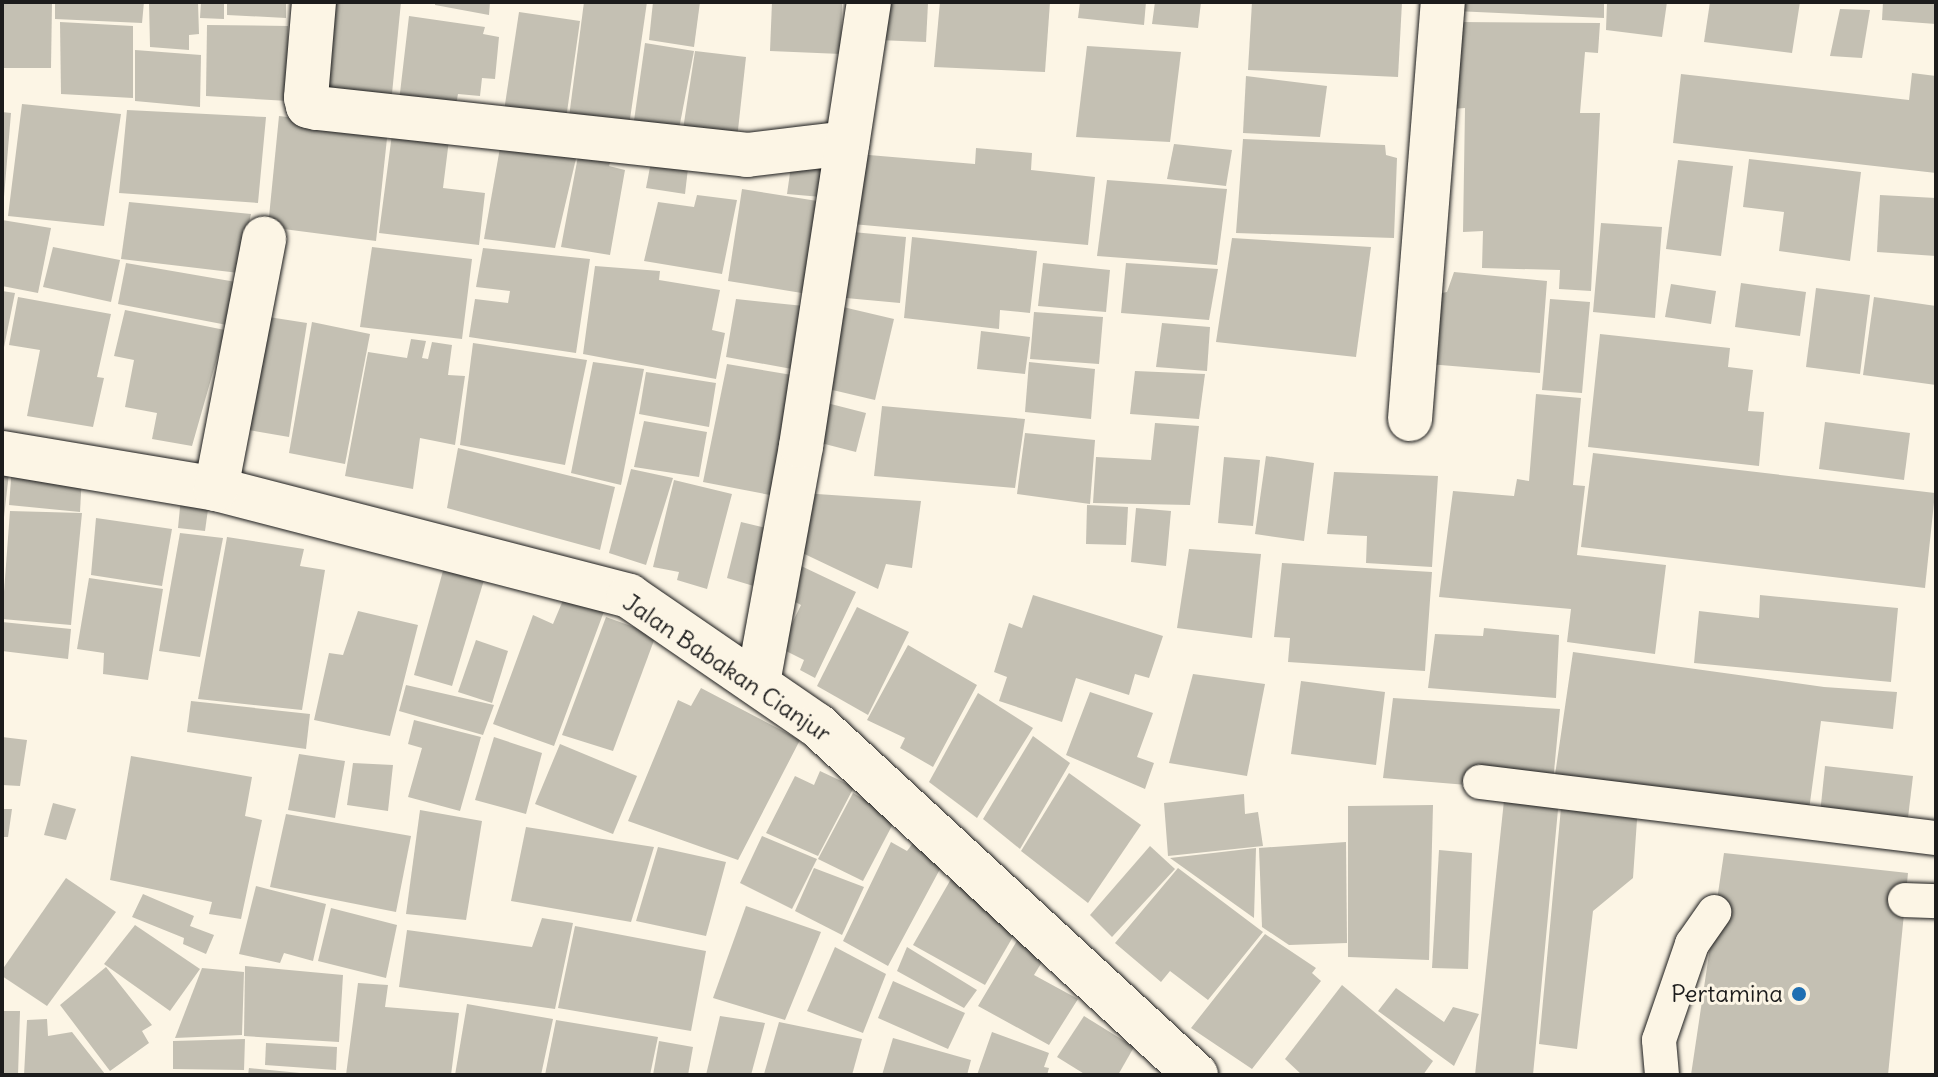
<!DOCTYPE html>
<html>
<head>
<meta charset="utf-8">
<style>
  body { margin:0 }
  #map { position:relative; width:1938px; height:1077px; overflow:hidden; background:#fcf5e5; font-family:Delius,sans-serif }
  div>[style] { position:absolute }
  .building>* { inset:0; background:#c4c0b3 }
  .roads { filter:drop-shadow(0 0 2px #1c1c1c) drop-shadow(0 0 2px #1c1c1c) }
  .service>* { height:34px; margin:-17px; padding:0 17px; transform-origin:17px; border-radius:17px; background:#fcf5e5 }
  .minor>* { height:44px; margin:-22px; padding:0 22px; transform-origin:22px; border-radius:22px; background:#fcf5e5 }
  .dots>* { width:22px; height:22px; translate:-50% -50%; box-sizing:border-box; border:4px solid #fcf5e5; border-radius:50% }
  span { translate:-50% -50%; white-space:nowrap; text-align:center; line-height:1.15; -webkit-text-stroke:6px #fcf5e5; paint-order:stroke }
  .street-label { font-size:24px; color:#1c1c1c }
  .poi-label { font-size:24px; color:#1c1c1c }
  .right { translate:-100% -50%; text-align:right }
  .frame { position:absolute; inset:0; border:4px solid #1c1c1c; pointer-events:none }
</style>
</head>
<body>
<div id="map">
  <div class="building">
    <div style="clip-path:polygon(2px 2px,52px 2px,51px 68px,2px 68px)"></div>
    <div style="clip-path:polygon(55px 2px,144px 2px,142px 23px,55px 19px)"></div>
    <div style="clip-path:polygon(149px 2px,198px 2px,199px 34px,189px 35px,189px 50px,150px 47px)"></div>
    <div style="clip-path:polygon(201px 2px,224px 2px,224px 19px,200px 18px)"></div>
    <div style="clip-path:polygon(227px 2px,286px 2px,286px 18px,227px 15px)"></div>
    <div style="clip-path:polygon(319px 2px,401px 2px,390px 114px,308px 104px)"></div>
    <div style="clip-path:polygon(435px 2px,490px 2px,489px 15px,435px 5px)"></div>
    <div style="clip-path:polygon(584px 2px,647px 2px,629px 126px,569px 117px)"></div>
    <div style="clip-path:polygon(653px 2px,700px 2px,694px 47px,649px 40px)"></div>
    <div style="clip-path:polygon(772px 2px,842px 2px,841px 54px,770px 51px)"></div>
    <div style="clip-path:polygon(880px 2px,928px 3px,926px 42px,878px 40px)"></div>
    <div style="clip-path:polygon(940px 2px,1050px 2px,1045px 72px,934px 67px)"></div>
    <div style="clip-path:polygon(1080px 2px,1146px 2px,1144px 25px,1078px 18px)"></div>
    <div style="clip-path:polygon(1155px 2px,1201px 2px,1198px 28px,1152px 24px)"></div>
    <div style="clip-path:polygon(1252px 2px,1402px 2px,1398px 77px,1248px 70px)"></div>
    <div style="clip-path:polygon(1455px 2px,1604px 2px,1604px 18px,1455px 11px)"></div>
    <div style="clip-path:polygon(1607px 2px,1667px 2px,1662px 37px,1606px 30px)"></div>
    <div style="clip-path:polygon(1710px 2px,1800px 2px,1792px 53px,1704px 42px)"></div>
    <div style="clip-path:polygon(1883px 2px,1936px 2px,1936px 24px,1882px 20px)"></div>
    <div style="clip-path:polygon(1840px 9px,1870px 10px,1862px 58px,1830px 56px)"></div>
    <div style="clip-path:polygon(519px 12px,580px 21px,566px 119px,504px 111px)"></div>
    <div style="clip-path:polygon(409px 16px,485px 27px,483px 34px,499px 37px,495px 79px,482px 78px,480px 96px,458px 94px,454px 116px,398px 110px)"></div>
    <div style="clip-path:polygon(60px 22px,133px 26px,133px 98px,61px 94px)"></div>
    <div style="clip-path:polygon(1456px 22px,1600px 23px,1598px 53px,1585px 52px,1580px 113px,1600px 113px,1591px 291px,1559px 289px,1560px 270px,1482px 268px,1483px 231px,1463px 232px,1465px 108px,1451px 109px)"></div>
    <div style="clip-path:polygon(207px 25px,288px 26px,288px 101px,206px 96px)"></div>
    <div style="clip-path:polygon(645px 43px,694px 51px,678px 134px,633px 128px)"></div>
    <div style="clip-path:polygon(1087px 46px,1181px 52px,1170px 142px,1076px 137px)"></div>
    <div style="clip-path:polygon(135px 50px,201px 55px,200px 107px,135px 101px)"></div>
    <div style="clip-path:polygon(695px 51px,746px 57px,737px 139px,682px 136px)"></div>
    <div style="clip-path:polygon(1912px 73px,1936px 76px,1936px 173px,1673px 143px,1681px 74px,1909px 100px)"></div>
    <div style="clip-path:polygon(1246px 76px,1327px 86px,1320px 137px,1243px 133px)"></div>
    <div style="clip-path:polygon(22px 104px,121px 114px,104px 226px,8px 216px)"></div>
    <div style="clip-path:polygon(127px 110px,266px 117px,258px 203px,119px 193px)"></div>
    <div style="clip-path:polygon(2px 112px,11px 113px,4px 197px,2px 197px)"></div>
    <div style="clip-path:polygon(279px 116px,388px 129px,376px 241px,268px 227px)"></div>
    <div style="clip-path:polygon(392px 134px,449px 140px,443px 188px,485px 193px,479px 245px,379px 233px)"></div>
    <div style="clip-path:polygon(1243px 139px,1385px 145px,1386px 155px,1397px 158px,1394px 238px,1236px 233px)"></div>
    <div style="clip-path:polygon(501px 142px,578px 150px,555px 248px,484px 239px)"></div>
    <div style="clip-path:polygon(1174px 144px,1232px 150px,1226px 186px,1167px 179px)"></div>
    <div style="clip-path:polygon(976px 148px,1032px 153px,1031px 170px,1095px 177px,1088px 245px,852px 224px,857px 154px,975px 164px)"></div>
    <div style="clip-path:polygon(579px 151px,612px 156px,609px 166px,625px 170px,610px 255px,561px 247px)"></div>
    <div style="clip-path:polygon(792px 159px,837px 163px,833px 198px,787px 194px)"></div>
    <div style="clip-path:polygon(1749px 159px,1861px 172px,1850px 261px,1779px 251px,1784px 212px,1743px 207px)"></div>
    <div style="clip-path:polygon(1678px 160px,1733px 166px,1721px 256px,1666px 249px)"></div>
    <div style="clip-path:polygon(651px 162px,688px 168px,685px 194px,646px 188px)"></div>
    <div style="clip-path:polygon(1107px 180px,1227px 189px,1217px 265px,1097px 256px)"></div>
    <div style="clip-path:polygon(742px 189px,830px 203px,814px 295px,728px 281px)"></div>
    <div style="clip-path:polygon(697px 195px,737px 200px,722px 274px,644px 261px,658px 202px,694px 207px)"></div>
    <div style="clip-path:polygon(1880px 195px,1936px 198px,1936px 256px,1877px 252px)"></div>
    <div style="clip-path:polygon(129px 202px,251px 214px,239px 273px,121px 259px)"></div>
    <div style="clip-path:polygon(2px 220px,51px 228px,38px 293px,2px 286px)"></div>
    <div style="clip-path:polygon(1601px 223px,1662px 227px,1655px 318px,1593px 312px)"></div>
    <div style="clip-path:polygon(842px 231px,906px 237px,900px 303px,835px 297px)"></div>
    <div style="clip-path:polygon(912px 237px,1037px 251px,1030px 313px,1000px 310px,999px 329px,904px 318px)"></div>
    <div style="clip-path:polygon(1232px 238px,1371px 247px,1356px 357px,1216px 342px)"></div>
    <div style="clip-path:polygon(53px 247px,120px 260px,111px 302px,43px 287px)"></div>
    <div style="clip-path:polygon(372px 247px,472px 259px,462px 339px,360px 327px)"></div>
    <div style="clip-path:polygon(483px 248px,590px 259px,576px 353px,469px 337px,475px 299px,508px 303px,510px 291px,476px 287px)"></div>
    <div style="clip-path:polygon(126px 263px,236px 282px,227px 325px,118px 304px)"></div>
    <div style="clip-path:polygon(1043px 263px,1110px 270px,1106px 312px,1038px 306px)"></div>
    <div style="clip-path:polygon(1126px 263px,1218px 269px,1209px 320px,1121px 313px)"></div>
    <div style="clip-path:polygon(595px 266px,660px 271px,659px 280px,720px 290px,712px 330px,725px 333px,716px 379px,583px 354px)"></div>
    <div style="clip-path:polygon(1454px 272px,1547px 281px,1540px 373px,1428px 364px,1425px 296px,1447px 292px)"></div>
    <div style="clip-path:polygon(1741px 283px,1806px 292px,1800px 336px,1735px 327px)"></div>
    <div style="clip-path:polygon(1671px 284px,1716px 291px,1711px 324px,1665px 317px)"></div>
    <div style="clip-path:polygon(1816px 288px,1870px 295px,1860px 374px,1806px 367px)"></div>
    <div style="clip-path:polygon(2px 291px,15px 293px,3px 352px,2px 352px)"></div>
    <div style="clip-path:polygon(18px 297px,111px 314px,97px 377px,104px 378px,93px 427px,27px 416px,40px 350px,9px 345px)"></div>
    <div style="clip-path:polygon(1874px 297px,1936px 306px,1936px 385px,1863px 375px)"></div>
    <div style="clip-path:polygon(736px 299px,804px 306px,792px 369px,726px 357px)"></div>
    <div style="clip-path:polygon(1550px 299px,1590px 302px,1582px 393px,1542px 390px)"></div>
    <div style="clip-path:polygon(843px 307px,894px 319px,875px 400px,824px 388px)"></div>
    <div style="clip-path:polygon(125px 310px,225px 330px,192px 446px,152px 439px,157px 413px,125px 407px,134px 360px,114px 356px)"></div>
    <div style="clip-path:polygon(1034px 312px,1103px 317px,1099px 364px,1030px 359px)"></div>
    <div style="clip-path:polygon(256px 315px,307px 323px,289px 437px,237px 428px)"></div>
    <div style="clip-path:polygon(312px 322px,370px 334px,345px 464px,289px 453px)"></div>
    <div style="clip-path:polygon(1162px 323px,1210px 327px,1207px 371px,1156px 367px)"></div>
    <div style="clip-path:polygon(981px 331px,1030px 337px,1025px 374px,977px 369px)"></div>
    <div style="clip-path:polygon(1600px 334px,1730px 348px,1728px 367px,1753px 370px,1748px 411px,1764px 412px,1759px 466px,1588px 447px)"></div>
    <div style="clip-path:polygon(411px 339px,426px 341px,422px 358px,428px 359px,432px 342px,452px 345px,448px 375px,465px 376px,455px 445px,420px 438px,413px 489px,345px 476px,368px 352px,407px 358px)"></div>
    <div style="clip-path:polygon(473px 343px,587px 360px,565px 465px,460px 445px)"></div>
    <div style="clip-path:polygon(593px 362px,644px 369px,621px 485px,571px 473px)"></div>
    <div style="clip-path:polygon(1029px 362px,1095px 369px,1091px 419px,1025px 412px)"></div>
    <div style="clip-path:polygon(727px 364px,798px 376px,775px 496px,703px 482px)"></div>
    <div style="clip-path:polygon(1135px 371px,1205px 374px,1199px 419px,1130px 414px)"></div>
    <div style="clip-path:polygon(646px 372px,716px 383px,709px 427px,639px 414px)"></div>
    <div style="clip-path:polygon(1536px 394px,1581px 398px,1573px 485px,1585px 486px,1577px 555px,1666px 565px,1655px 654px,1567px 642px,1571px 609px,1439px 597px,1453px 491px,1514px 496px,1517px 479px,1529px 481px)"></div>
    <div style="clip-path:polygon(823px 402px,866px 413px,856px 452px,813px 441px)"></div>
    <div style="clip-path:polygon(882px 406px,1025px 419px,1015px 488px,874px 476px)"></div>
    <div style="clip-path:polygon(644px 421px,707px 432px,699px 477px,634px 467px)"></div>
    <div style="clip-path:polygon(1825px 422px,1910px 433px,1904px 480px,1819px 469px)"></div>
    <div style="clip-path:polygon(1155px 423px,1199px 426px,1190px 505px,1093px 503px,1096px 457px,1151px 460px)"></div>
    <div style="clip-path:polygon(1025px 433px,1095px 440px,1090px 504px,1017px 494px)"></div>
    <div style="clip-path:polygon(458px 448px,615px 487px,600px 550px,447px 508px)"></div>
    <div style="clip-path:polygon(1593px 453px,1935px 493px,1925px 588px,1581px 547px)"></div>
    <div style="clip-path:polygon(1266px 456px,1314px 463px,1304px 541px,1255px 534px)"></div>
    <div style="clip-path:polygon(1224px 457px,1260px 460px,1253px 526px,1218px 523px)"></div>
    <div style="clip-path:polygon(2px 463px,10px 464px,4px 517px,2px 517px)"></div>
    <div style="clip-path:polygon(12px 467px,82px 475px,80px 512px,9px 505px)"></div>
    <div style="clip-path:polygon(631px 469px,673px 478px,646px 565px,609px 553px)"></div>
    <div style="clip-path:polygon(1334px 472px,1438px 476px,1432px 567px,1366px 563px,1367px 536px,1327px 534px)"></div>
    <div style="clip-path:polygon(674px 480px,732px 494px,707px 589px,677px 580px,679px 572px,653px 567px)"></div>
    <div style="clip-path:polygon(802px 493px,921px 501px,912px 568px,886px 564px,878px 589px,794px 549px)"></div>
    <div style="clip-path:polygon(181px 497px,209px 502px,205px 531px,178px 528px)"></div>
    <div style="clip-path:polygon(1087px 505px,1128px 507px,1126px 545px,1086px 544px)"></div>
    <div style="clip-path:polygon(1136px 508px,1171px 511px,1166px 566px,1131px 562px)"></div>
    <div style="clip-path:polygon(10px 511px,82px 513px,71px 625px,2px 619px)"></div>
    <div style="clip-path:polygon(96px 518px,172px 529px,162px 586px,91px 575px)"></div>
    <div style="clip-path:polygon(741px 522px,774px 530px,757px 587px,727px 578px)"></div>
    <div style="clip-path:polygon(180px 533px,223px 538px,200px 657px,159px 651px)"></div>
    <div style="clip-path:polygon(227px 537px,304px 549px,300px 566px,325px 570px,302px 710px,198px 699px)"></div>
    <div style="clip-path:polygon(1189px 549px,1261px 554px,1252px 638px,1177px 628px)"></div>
    <div style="clip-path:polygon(446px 560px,487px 570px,452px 686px,414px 675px)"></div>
    <div style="clip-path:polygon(1282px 563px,1432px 572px,1425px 671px,1288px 662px,1290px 638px,1274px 637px)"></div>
    <div style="clip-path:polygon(799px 565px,856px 592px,815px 678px,800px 670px,804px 660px,780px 648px,801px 605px,784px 596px)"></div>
    <div style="clip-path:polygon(89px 578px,163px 589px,148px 680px,103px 674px,104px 653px,77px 649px)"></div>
    <div style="clip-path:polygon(566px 593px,606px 606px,554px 746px,493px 724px,533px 615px,553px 624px)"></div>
    <div style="clip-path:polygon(1033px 595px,1163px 636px,1149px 678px,1135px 674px,1129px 695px,1076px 678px,1062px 722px,999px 701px,1007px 677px,994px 672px,1009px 623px,1022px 628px)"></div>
    <div style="clip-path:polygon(1760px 595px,1898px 608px,1891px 682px,1694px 663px,1699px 611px,1759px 618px)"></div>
    <div style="clip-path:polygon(857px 607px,909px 632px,868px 715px,817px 686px)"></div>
    <div style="clip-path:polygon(358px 611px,418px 625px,390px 736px,314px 720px,329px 653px,343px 655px)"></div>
    <div style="clip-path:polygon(606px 617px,656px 635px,613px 751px,562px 735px)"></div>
    <div style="clip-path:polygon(2px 622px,71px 629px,68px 659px,2px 651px)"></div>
    <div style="clip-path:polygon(1484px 628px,1559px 635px,1556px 698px,1428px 688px,1435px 634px,1483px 636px)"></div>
    <div style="clip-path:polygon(476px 640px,508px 651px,492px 703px,458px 692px)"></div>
    <div style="clip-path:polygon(908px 645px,977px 685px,933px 767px,900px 748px,905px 738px,867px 720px)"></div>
    <div style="clip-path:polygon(1573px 652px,1824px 687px,1897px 692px,1893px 729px,1821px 721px,1809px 810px,1555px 775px)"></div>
    <div style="clip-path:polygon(1193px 674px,1265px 684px,1247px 776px,1169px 763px)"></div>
    <div style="clip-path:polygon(1301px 681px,1385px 692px,1376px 765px,1291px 754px)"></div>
    <div style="clip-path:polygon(406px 685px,494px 705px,483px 735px,399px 711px)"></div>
    <div style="clip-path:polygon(701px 688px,800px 740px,738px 860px,628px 821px,678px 700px,691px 706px)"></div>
    <div style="clip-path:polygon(1090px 692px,1153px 713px,1137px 757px,1154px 763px,1145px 789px,1066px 755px)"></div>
    <div style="clip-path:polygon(978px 693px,1033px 728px,977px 818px,929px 782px)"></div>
    <div style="clip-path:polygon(1393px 698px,1560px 709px,1553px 782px,1467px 785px,1383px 778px)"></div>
    <div style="clip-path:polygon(191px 701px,310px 714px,306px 749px,187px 732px)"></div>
    <div style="clip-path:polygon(414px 720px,481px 737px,460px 811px,408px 797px,422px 748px,408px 744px)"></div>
    <div style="clip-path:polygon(1033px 736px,1070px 763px,1020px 849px,983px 819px)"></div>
    <div style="clip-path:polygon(2px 737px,27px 740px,20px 786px,2px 785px)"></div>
    <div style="clip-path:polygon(494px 737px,542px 753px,526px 814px,475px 800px)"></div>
    <div style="clip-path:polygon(560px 744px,637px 776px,613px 834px,535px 804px)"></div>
    <div style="clip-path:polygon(299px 754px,345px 761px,335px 818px,288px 810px)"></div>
    <div style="clip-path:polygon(131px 756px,252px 777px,245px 816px,262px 820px,241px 919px,209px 914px,212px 902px,110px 880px)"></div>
    <div style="clip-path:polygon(353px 763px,393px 765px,388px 811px,347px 805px)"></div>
    <div style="clip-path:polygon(1825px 766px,1913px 776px,1907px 826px,1820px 814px)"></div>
    <div style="clip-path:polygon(820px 771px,854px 787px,818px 856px,766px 833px,795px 776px,814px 785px)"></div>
    <div style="clip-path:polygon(1069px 773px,1141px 825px,1088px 903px,1021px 851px)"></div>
    <div style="clip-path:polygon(1505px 791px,1559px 799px,1533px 1075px,1475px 1075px)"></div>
    <div style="clip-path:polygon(853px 793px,896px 818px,863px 881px,818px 859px)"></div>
    <div style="clip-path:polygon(1244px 794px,1245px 814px,1258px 812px,1263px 846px,1168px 856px,1164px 803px)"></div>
    <div style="clip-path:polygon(1562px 797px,1638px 805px,1633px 878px,1593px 911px,1577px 1049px,1539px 1044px)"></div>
    <div style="clip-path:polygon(53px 803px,76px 809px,66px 840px,44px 835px)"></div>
    <div style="clip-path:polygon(1433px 805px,1429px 960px,1348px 957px,1348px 806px)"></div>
    <div style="clip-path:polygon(2px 809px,12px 809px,8px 837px,2px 837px)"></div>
    <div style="clip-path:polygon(420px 810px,482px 821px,466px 920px,406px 914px)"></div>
    <div style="clip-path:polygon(286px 814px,411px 836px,396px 912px,270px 887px)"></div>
    <div style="clip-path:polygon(526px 827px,654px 847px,631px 922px,511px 901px)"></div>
    <div style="clip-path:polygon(762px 836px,817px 859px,792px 909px,740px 883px)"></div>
    <div style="clip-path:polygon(916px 839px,947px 856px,888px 966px,843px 941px,891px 842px,907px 851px)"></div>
    <div style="clip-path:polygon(1346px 842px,1347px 943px,1289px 945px,1262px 927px,1259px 848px)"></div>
    <div style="clip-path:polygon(1150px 846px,1175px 869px,1112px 937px,1090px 915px)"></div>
    <div style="clip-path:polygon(658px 847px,726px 862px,706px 936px,636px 921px)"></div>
    <div style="clip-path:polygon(1256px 848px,1254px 918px,1170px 858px)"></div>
    <div style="clip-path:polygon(1439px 850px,1472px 853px,1468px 969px,1432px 968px)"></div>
    <div style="clip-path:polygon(1724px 853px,1908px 873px,1888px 1075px,1691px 1075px)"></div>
    <div style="clip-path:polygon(814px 868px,864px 887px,842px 935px,795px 911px)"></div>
    <div style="clip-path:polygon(1178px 868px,1263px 932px,1208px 1000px,1170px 971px,1161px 982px,1115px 943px)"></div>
    <div style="clip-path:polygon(66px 878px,116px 912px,47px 1006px,2px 976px,2px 970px)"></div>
    <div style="clip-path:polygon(951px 879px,1018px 928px,985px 985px,913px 945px)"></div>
    <div style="clip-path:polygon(256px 886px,326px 904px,313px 961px,284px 953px,280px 963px,239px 954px)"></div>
    <div style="clip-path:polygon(143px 894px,194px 916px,190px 926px,214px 935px,206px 954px,183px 944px,184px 938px,132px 917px)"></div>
    <div style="clip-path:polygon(746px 906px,821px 932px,785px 1020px,713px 998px)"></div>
    <div style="clip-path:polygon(331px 908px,397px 925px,386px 978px,318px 961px)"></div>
    <div style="clip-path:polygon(542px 918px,573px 923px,555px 1009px,399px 987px,407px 930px,532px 947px)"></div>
    <div style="clip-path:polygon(135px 925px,200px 969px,170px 1011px,104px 964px)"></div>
    <div style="clip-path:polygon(575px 926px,706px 951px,691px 1031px,558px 1008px)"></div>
    <div style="clip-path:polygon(1265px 934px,1316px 968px,1312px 973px,1321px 981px,1252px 1069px,1191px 1028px)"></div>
    <div style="clip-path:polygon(1018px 939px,1045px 957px,1034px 975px,1078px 999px,1049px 1045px,978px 1006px)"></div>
    <div style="clip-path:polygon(835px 947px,886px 974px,863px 1033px,807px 1011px)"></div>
    <div style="clip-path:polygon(907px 947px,977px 990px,964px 1008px,897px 971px)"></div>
    <div style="clip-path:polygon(245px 966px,343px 975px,339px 1042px,244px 1036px)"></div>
    <div style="clip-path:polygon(106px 967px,152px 1025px,142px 1031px,149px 1043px,110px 1071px,60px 1005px)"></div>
    <div style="clip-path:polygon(202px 968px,244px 972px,242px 1035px,175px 1038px)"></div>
    <div style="clip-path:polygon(893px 981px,965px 1013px,948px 1049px,878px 1018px)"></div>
    <div style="clip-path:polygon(358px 983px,388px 985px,385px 1007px,459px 1013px,451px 1075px,346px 1075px)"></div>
    <div style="clip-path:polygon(1342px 985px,1433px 1061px,1423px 1075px,1302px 1075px,1285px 1059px)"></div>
    <div style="clip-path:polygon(1396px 988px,1444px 1022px,1453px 1007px,1479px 1014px,1454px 1066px,1378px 1011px)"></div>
    <div style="clip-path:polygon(467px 1004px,553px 1019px,541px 1075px,455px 1075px)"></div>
    <div style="clip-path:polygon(2px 1011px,20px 1011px,18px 1075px,2px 1075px)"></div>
    <div style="clip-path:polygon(720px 1016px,765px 1023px,751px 1075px,706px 1075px)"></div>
    <div style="clip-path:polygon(1084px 1016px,1134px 1047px,1118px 1075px,1086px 1075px,1057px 1057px)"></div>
    <div style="clip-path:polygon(47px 1019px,48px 1036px,72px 1032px,105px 1074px,24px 1075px,27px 1020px)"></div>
    <div style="clip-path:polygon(556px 1020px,658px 1037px,650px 1075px,545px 1075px)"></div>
    <div style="clip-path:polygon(779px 1022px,862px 1039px,852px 1075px,764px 1074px)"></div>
    <div style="clip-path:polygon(992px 1032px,1049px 1053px,1044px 1067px,1049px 1068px,1047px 1075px,977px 1075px)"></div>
    <div style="clip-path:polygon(893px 1038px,971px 1060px,967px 1075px,882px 1075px)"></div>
    <div style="clip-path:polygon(245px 1039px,244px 1070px,173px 1069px,173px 1041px)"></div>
    <div style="clip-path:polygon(659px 1041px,693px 1047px,688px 1075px,653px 1075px)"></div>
    <div style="clip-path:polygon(266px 1043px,337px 1047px,336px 1070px,265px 1065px)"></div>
    <div style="clip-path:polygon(249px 1068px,300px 1073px,300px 1075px,248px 1075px)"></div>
  </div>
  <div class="roads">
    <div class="service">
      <div style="left:1480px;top:782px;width:459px;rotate:7deg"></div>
      <div style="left:1905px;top:900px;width:31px;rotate:2deg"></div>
      <div style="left:1662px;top:1075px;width:35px;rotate:-95deg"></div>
      <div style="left:1659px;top:1040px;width:102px;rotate:-71deg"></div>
      <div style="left:1692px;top:944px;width:39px;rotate:-55deg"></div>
    </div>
    <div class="minor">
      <div style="left:314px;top:2px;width:96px;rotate:94.8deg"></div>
      <div style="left:306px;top:98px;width:8px;rotate:76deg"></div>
      <div style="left:308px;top:106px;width:9px;rotate:13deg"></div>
      <div style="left:317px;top:108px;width:433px;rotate:6.2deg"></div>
      <div style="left:747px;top:155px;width:101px;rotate:-6.8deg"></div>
      <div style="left:1410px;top:419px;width:418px;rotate:-85.5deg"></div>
      <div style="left:2px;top:453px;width:217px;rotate:9.5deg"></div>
      <div style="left:216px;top:489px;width:427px;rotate:14.5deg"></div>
      <div style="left:629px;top:596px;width:228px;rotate:34.5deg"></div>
      <div style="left:817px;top:725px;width:516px;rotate:42.72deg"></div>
      <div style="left:216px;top:489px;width:255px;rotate:-79.1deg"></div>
      <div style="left:758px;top:683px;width:241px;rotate:-79.7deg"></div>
      <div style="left:801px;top:446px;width:449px;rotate:-81.3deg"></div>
    </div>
  </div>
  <div class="dots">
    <div style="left:1799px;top:994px;background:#1f6fb2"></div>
  </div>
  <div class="street-label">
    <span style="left:727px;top:668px;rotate:34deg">Jalan Babakan Cianjur</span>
  </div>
  <div class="poi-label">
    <span class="right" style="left:1783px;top:994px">Pertamina</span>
  </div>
  <div class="frame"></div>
</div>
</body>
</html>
